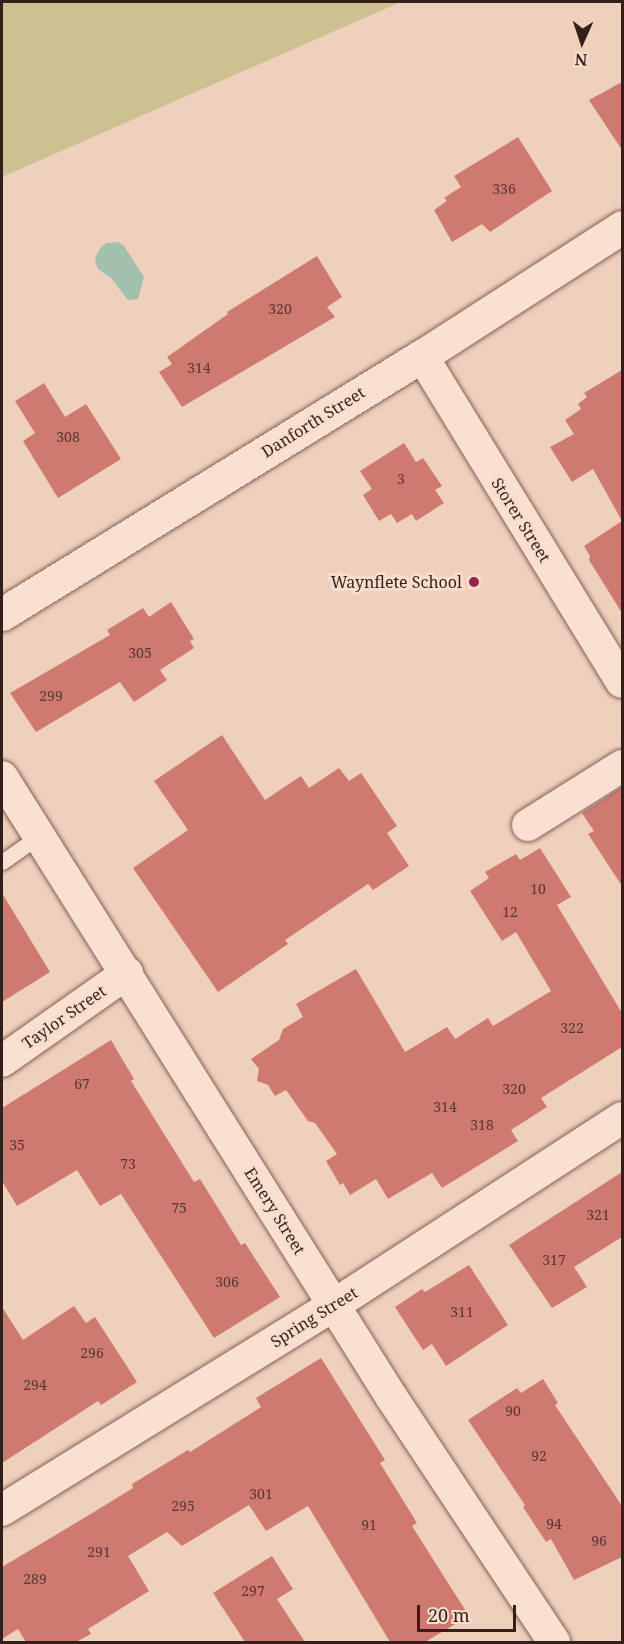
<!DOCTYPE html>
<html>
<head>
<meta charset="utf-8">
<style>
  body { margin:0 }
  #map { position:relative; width:624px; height:1644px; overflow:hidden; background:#efd0bd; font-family:"Noto Serif",serif }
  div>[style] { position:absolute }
  .green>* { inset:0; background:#cdc191 }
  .water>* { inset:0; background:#a1c0ad }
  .building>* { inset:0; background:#ce7a71 }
  .roads { filter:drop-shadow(0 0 2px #876056) drop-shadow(0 0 2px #876056) }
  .lane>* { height:15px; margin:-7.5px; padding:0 7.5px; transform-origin:7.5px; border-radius:7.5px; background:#fae0d0 }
  .street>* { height:32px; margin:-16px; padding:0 16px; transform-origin:16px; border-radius:16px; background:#fae0d0 }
  .secondary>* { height:33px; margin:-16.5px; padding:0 16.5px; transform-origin:16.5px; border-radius:16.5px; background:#fae0d0 }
  .dots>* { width:16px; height:16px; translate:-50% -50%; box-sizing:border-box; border:3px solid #f6ddcc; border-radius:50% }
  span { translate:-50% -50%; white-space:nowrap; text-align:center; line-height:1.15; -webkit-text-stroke:6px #f6ddcc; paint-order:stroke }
  .number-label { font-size:14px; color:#5b3630 }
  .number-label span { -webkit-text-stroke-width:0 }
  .street-label { font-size:16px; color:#351f1b }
  .poi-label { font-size:16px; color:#351f1b }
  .right { translate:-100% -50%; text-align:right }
  .frame { position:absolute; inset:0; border:3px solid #351f1b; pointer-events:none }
  .north { position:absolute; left:552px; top:12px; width:60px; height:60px; -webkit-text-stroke:4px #f6ddcc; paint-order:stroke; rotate:183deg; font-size:16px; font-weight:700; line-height:24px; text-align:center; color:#351f1b }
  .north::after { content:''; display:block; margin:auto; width:21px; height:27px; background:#351f1b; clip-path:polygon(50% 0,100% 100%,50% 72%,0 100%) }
  .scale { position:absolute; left:417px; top:1605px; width:99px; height:27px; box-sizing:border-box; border:3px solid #351f1b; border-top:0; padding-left:8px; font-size:18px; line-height:21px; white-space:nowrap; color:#351f1b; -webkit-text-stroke:4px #f6ddcc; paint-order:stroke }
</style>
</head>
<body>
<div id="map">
  <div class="green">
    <div style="clip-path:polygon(2px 2px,401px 2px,2px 177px)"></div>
  </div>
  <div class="water">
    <div style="clip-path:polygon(118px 242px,124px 246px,144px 277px,138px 299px,128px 300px,111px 278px,98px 269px,96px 264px,95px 258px,101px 247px,107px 243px)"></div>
  </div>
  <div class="building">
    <div style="clip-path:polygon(622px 82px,622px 150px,589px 100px)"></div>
    <div style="clip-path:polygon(518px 137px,552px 191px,490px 232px,482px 224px,452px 242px,434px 210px,447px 201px,444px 198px,461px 187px,454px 176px)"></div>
    <div style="clip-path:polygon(317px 256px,342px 297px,327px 307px,335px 317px,182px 407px,159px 372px,172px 364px,167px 357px,228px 314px,227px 312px)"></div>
    <div style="clip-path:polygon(622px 370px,622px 613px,589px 560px,590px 556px,584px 546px,622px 521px,593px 469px,572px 482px,550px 447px,574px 434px,565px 420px,581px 409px,578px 404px,587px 397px,584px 393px)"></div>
    <div style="clip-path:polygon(44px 383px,65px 417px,86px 404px,121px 459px,58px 498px,23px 441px,35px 433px,15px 401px)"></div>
    <div style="clip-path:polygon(404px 443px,416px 462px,423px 458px,442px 486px,435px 490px,444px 503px,416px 521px,412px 514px,397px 523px,391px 514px,379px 521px,363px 495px,372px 489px,360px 471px)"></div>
    <div style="clip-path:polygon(171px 602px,194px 639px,190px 641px,194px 648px,160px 670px,167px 680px,134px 702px,120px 682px,36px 732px,10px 693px,110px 635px,107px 630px,143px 608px,149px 617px)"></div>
    <div style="clip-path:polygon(222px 735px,265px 800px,301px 776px,309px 788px,339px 768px,349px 781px,361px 773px,397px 826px,387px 833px,409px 866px,373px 890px,368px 884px,285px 940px,288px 944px,218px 992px,133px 868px,188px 830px,154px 781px)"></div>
    <div style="clip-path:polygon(622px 787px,622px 886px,588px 834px,594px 831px,582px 813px)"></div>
    <div style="clip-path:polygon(540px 848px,571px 897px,557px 905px,622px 1013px,622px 1047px,541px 1098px,547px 1107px,511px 1130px,518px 1141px,442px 1188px,432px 1173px,388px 1199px,376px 1179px,350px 1195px,343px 1183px,340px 1185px,326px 1161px,337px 1154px,315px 1123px,308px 1121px,286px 1090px,275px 1096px,268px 1085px,257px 1081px,259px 1069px,251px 1059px,279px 1040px,283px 1029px,303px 1017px,296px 1004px,356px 969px,405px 1052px,447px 1027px,455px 1039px,488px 1018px,493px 1026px,551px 991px,516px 932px,502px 941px,470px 891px,489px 878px,485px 872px,516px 854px,520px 860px)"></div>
    <div style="clip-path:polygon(2px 893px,50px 972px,2px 1002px)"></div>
    <div style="clip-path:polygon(111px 1040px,134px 1079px,131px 1081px,194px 1182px,200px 1179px,241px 1245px,245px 1243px,280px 1297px,214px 1338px,121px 1194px,100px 1206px,77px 1170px,17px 1206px,2px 1181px,2px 1108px)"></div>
    <div style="clip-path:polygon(622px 1172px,622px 1237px,574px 1267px,587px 1287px,552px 1308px,509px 1245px)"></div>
    <div style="clip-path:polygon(469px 1265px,508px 1325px,446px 1366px,432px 1344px,423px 1350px,395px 1307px,422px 1289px,425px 1292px)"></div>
    <div style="clip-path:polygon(74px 1306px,86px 1323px,95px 1317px,137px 1382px,101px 1405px,98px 1401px,2px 1463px,2px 1307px,23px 1340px)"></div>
    <div style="clip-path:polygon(321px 1358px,385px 1460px,380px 1463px,417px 1523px,412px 1526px,469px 1616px,425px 1642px,390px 1642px,308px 1506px,266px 1531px,249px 1505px,182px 1546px,167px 1532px,128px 1556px,149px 1591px,88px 1629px,91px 1634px,76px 1642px,26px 1642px,18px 1629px,2px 1639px,2px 1567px,89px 1515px,133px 1488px,132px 1484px,188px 1450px,190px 1452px,261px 1407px,256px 1398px)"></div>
    <div style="clip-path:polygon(543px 1379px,558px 1403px,555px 1405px,622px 1506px,622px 1557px,574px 1580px,551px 1539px,546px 1542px,523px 1507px,525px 1505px,468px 1420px,517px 1388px,521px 1393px)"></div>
    <div style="clip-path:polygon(272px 1556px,293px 1589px,277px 1599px,305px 1642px,245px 1642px,213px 1593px)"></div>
  </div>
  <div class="roads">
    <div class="lane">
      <div style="left:2px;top:862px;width:45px;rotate:-35.1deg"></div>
    </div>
    <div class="street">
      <div style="left:422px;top:356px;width:382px;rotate:58.5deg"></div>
      <div style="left:2px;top:777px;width:733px;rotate:57.87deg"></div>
      <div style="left:392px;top:1398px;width:293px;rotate:56.4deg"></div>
      <div style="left:528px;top:825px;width:111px;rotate:-32.1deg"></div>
      <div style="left:2px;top:1061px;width:153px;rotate:-35.1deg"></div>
      <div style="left:2px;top:1510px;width:390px;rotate:-31.7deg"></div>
      <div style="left:334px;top:1305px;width:343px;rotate:-33deg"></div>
    </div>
    <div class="secondary">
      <div style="left:2px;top:614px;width:493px;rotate:-31.6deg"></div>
      <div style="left:422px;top:356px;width:238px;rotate:-32.8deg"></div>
    </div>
  </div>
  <div class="dots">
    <div style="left:474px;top:582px;background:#972449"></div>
  </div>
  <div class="number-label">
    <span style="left:504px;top:189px">336</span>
    <span style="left:280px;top:309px">320</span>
    <span style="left:199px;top:368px">314</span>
    <span style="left:68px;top:437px">308</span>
    <span style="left:401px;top:479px">3</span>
    <span style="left:140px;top:653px">305</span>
    <span style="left:51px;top:696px">299</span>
    <span style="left:538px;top:889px">10</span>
    <span style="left:510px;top:912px">12</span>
    <span style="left:572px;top:1028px">322</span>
    <span style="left:82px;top:1084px">67</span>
    <span style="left:514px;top:1089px">320</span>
    <span style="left:445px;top:1107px">314</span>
    <span style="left:482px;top:1125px">318</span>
    <span style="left:17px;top:1145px">35</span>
    <span style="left:128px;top:1164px">73</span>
    <span style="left:179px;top:1208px">75</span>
    <span style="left:598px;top:1215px">321</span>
    <span style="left:554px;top:1260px">317</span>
    <span style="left:227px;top:1282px">306</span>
    <span style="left:462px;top:1312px">311</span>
    <span style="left:92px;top:1353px">296</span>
    <span style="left:35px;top:1385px">294</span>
    <span style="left:513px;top:1411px">90</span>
    <span style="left:539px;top:1456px">92</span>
    <span style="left:261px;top:1494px">301</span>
    <span style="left:183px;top:1506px">295</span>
    <span style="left:554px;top:1524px">94</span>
    <span style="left:369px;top:1525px">91</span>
    <span style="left:599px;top:1541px">96</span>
    <span style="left:99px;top:1552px">291</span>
    <span style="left:35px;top:1579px">289</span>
    <span style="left:253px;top:1591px">297</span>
  </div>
  <div class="street-label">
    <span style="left:313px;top:422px;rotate:-32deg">Danforth Street</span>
    <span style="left:521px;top:520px;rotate:58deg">Storer Street</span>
    <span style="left:64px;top:1017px;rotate:-35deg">Taylor Street</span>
    <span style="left:275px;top:1211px;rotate:58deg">Emery Street</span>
    <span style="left:314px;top:1317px;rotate:-32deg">Spring Street</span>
  </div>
  <div class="poi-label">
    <span class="right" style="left:462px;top:582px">Waynflete School</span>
  </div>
  <div class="frame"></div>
  <div class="north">N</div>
  <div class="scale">20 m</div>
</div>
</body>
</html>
